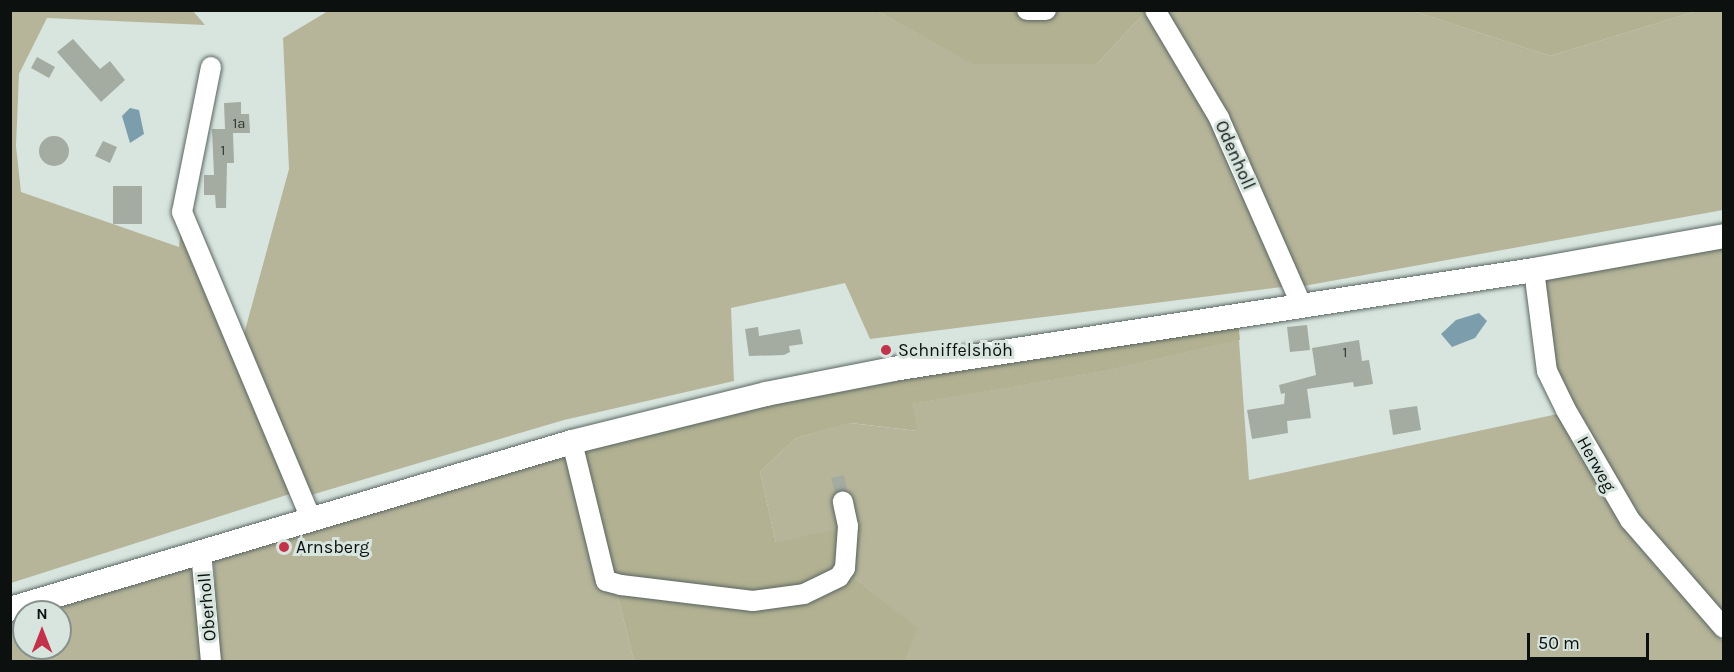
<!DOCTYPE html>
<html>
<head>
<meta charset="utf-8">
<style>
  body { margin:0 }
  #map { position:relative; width:1734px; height:672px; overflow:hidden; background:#d8e5df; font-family:Karla,sans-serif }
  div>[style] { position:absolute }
  .green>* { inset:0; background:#b6b59a }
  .forest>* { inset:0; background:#b2b192 }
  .water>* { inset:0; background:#7c9eac }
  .building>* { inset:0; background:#a4aba1 }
  .round { border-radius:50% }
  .roads { filter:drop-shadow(0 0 2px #5a6661) drop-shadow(0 0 2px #5a6661) }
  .minor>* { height:20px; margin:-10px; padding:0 10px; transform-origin:10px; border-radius:10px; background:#fff }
  .major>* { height:24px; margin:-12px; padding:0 12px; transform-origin:12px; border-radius:12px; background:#fff }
  .dots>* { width:16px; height:16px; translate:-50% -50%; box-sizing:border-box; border:3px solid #d8e5df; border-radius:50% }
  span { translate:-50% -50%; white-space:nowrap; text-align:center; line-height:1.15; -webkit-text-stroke:6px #d8e5df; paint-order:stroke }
  .number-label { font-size:15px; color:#323834 }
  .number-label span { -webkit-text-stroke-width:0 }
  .street-label { font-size:18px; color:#0c110f }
  .poi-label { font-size:18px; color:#0c110f }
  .left { translate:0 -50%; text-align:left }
  .frame { position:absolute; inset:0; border:12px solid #0c110f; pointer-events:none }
  .north { position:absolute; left:12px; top:600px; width:60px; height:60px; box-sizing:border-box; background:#d8e5df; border:2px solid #86908c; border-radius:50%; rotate:0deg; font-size:16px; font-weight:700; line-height:24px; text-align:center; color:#0c110f }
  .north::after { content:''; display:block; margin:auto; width:21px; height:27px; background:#c2324a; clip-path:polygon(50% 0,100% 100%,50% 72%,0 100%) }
  .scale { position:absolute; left:1527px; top:633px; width:122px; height:27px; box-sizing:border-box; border:3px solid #0c110f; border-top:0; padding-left:8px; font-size:18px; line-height:21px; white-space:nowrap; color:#0c110f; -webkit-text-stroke:4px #d8e5df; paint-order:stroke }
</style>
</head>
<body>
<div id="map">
  <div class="green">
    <div style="clip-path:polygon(11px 11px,193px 11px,205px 25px,47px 18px,19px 74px,16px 146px,21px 192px,179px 247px,181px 228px,296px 492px,11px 583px)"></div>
    <div style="clip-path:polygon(328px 11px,877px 11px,973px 64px,1097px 64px,1146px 11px,1217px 119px,1289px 286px,870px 339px,845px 283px,731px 308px,734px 381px,564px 420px,311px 495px,241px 345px,289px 169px,283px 38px)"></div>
    <div style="clip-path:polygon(1158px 11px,1413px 11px,1550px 56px,1697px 11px,1723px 11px,1723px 210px,1298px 287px)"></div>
    <div style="clip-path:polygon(1723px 243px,1723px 621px,1619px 496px,1554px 366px,1537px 280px)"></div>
    <div style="clip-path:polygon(1239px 340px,1249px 480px,1562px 413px,1611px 502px,1723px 642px,1723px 661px,906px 661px,916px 628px,855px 578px,776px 543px,760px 472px,796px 438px,850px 423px,917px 431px,911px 404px,1104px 371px)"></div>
    <div style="clip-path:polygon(580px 445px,634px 661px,218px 661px,214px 559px)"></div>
    <div style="clip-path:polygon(191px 566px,199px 574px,207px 661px,11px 661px,10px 617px,24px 613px,24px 648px,60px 648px,60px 612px,27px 612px)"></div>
  </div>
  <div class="forest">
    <div style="clip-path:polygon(877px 11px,1146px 11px,1097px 64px,972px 64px)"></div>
    <div style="clip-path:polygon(1413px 11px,1697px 11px,1550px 56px)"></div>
    <div style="clip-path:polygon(1238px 321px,1240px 340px,1105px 371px,912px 404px,918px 431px,851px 423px,796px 438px,760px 472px,776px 543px,863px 523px,855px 578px,917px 628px,906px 661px,634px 661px,580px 445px,761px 405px)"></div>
  </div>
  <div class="water">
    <div style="clip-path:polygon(130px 108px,139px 110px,144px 134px,130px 143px,122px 116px)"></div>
    <div style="clip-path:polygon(1479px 313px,1487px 321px,1475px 338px,1452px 347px,1441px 334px,1456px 320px)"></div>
  </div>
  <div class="building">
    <div style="clip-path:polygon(73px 39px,100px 69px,110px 61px,125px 80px,101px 102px,57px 52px)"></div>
    <div style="clip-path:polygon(37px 57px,55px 67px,49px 78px,31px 68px)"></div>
    <div style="clip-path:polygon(241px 102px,241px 114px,249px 114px,250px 133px,233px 133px,234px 163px,227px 163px,226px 208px,216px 208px,215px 195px,204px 195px,204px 175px,214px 175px,212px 129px,225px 129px,224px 103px)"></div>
    <div class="round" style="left:39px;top:136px;width:30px;height:30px"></div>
    <div style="clip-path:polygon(103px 141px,117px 147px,110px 163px,95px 156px)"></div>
    <div style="clip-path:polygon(113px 186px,142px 186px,142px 224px,113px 224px)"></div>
    <div style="clip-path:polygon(1307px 325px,1310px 350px,1290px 352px,1287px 327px)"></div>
    <div style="clip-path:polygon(758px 327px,759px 336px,800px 329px,803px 344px,789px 346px,790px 352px,784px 355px,749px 356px,745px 329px)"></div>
    <div style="clip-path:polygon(1359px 340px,1362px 361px,1369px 360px,1373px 384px,1354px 387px,1353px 382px,1307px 389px,1311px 418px,1287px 421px,1288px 433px,1252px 439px,1247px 410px,1284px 404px,1285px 393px,1281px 394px,1279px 385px,1316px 375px,1312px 348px)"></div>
    <div style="clip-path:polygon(1417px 406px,1421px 430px,1393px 435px,1389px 410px)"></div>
    <div style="clip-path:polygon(844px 475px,847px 491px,835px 493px,831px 478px)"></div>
  </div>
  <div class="roads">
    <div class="minor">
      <div style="left:1027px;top:10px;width:19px"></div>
      <div style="left:1155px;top:10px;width:126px;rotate:59.3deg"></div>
      <div style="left:1219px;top:118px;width:206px;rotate:66.2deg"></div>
      <div style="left:211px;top:67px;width:148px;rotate:101.3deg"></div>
      <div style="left:182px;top:212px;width:333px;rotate:67.2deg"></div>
      <div style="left:1534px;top:270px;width:102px;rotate:82.7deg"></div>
      <div style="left:1547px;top:371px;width:43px;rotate:64deg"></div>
      <div style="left:1566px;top:410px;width:127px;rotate:59.8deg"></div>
      <div style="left:1630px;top:520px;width:143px;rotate:49deg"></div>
      <div style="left:572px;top:442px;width:143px;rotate:76.3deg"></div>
      <div style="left:606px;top:581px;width:16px;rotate:15deg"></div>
      <div style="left:621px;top:585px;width:133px;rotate:6.9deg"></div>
      <div style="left:753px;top:601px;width:51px;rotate:-7.8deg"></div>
      <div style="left:804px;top:594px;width:39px;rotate:-26deg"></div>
      <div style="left:839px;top:577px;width:11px;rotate:-56deg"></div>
      <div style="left:845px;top:568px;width:42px;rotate:-85.9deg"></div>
      <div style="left:848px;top:526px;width:25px;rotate:-102deg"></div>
      <div style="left:201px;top:552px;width:110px;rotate:84.8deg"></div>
    </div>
    <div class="major">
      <div style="left:10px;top:609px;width:586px;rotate:-16.55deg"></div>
      <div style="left:572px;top:442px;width:200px;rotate:-13.9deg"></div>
      <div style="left:766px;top:394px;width:129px;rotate:-11.1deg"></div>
      <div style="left:893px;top:369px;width:649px;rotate:-8.78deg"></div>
      <div style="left:1534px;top:270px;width:193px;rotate:-10.1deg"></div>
    </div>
  </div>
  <div class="dots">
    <div style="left:886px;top:350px;background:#c2324a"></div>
    <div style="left:284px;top:547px;background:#c2324a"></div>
  </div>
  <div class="number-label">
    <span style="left:239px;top:124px">1a</span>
    <span style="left:223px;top:151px">1</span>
    <span style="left:1345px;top:353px">1</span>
  </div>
  <div class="street-label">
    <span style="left:1235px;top:155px;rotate:66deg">Odenholl</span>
    <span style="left:1596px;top:464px;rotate:61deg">Herweg</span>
    <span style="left:207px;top:607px;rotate:-95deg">Oberholl</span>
  </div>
  <div class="poi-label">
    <span class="left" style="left:898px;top:350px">Schniffelshöh</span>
    <span class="left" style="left:296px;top:547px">Arnsberg</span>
  </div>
  <div class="frame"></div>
  <div class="north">N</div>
  <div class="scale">50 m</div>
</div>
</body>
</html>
